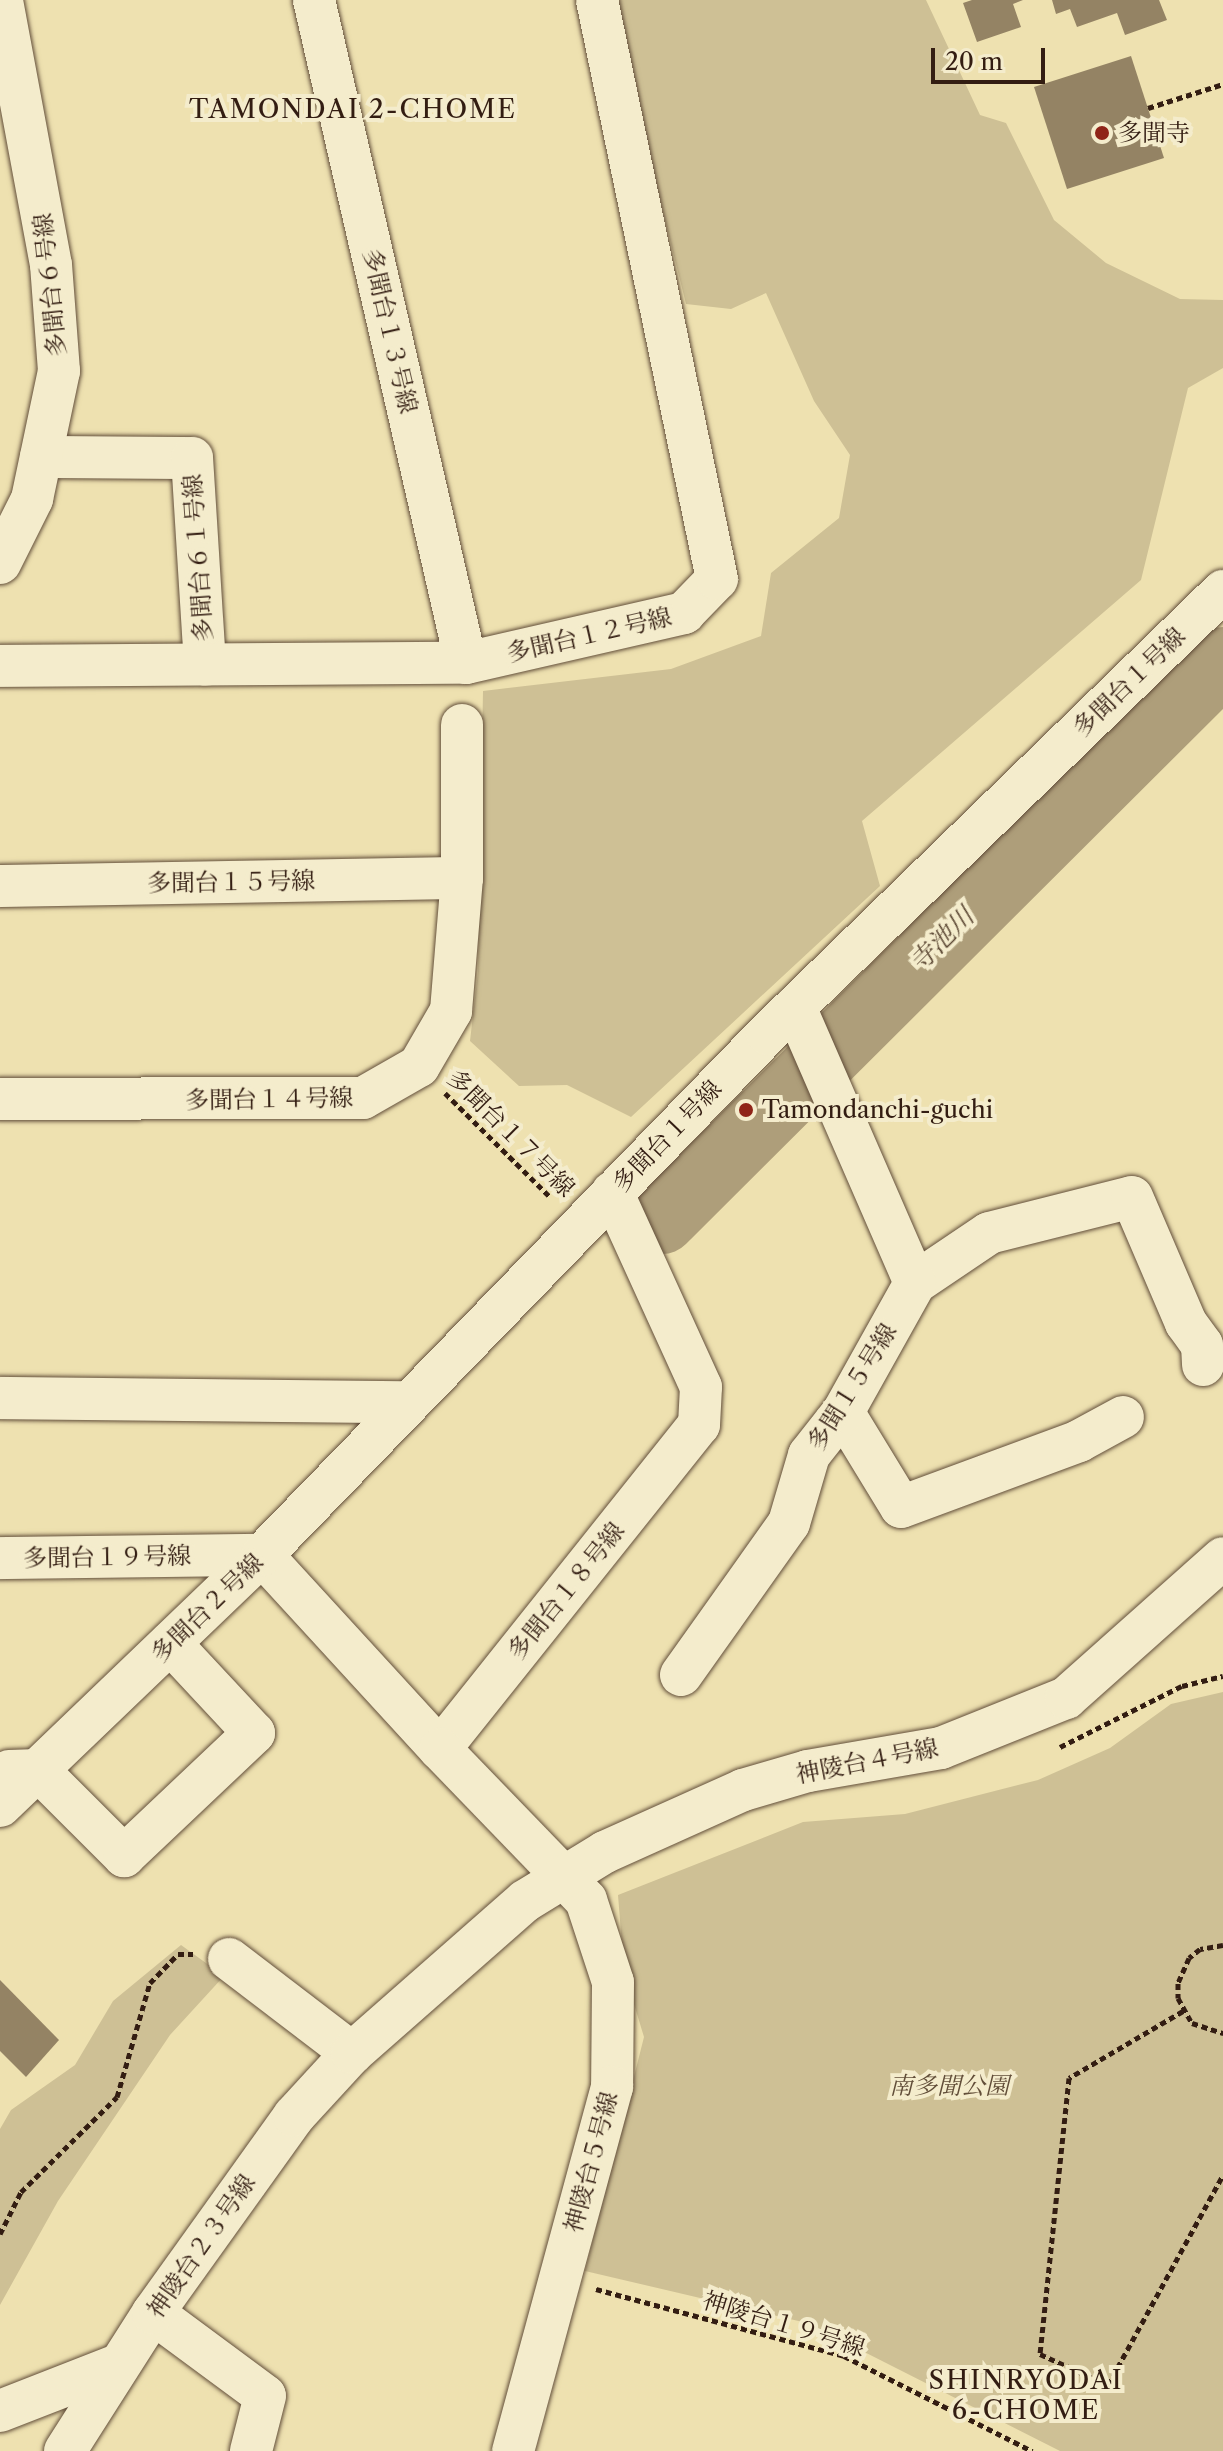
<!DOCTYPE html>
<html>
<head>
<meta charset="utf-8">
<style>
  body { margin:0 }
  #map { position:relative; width:1223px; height:2451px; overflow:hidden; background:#eee1b0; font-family:"Libre Caslon Text","Noto Serif JP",serif }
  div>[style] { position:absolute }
  .green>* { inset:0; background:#cec095 }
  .river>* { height:68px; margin:-34px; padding:0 34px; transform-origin:34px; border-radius:34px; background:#ae9e7a }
  .building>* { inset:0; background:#948364 }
  .path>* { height:5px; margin-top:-2.5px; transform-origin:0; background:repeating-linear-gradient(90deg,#331d12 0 6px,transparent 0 10px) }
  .roads { filter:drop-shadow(0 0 2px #624e3a) drop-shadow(0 0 2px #624e3a) }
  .minor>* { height:42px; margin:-21px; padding:0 21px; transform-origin:21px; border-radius:21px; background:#f4eccc }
  .dots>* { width:22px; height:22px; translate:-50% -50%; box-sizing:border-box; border:4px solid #f4eccc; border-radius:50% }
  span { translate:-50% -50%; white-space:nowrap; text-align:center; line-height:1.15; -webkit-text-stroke:8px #f4eccc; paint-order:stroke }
  .poi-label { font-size:24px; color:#331d12 }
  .left { translate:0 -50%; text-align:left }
  .street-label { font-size:24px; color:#331d12 }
  .park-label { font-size:24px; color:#624e39; font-style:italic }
  .neighbourhood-label { font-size:26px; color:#331d12; letter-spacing:2px }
  .water-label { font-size:26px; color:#5e4a36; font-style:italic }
  .scale { position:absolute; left:931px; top:48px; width:114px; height:36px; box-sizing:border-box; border:4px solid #331d12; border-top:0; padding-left:10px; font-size:24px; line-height:28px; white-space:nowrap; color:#331d12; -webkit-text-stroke:6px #f4eccc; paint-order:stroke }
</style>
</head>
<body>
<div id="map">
  <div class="green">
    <div style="clip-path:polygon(610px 0,926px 0,980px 115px,1006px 123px,1054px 220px,1106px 263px,1180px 299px,1223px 300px,1223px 368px,1188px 388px,1141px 580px,862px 821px,880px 886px,631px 1117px,567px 1085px,519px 1086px,470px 1041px,478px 972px,483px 691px,671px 669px,761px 636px,771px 573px,839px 518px,850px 455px,814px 401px,766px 293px,731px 309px,686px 304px)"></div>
    <div style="clip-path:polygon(1223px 1692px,1223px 2451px,1060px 2451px,807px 2323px,585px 2271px,644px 2037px,624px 1971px,618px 1895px,803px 1822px,905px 1814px,1038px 1780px,1110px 1748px,1171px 1704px)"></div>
    <div style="clip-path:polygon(181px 1945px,224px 1976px,170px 2035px,58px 2201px,0 2305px,0 2129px,11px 2110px,75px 2065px,113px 2001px)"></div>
  </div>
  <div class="river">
    <div style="left:662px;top:1220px;width:792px;rotate:-44.9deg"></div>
  </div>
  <div class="building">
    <div style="clip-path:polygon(972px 0,1023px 0,1013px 4px,1021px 27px,977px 42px,963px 3px)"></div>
    <div style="clip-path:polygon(1052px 0,1159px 0,1167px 20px,1125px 35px,1117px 13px,1077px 27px,1070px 9px,1056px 14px)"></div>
    <div style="clip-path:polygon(1131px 56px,1164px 158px,1067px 189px,1034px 87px)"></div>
    <div style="clip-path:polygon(0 1980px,59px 2040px,26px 2077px,0 2051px)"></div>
  </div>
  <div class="path">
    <div style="left:1148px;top:108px;width:79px;rotate:-17.7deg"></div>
    <div style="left:445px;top:1093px;width:149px;rotate:44.7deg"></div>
    <div style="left:1060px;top:1747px;width:136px;rotate:-26.6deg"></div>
    <div style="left:1182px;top:1686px;width:42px;rotate:-13.7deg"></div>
    <div style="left:1223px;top:1945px;width:23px;rotate:170deg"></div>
    <div style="left:1200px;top:1949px;width:14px;rotate:141deg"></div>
    <div style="left:1189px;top:1958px;width:27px;rotate:114deg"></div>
    <div style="left:1178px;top:1983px;width:15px;rotate:90deg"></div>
    <div style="left:1178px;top:1998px;width:29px;rotate:61deg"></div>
    <div style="left:1192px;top:2023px;width:33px;rotate:18deg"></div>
    <div style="left:1183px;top:2011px;width:132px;rotate:149.6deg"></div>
    <div style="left:1069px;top:2078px;width:278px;rotate:96deg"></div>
    <div style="left:1040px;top:2354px;width:75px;rotate:24.5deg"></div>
    <div style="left:1108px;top:2385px;width:239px;rotate:-61.3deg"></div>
    <div style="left:0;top:2234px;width:47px;rotate:-63.4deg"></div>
    <div style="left:21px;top:2192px;width:135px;rotate:-44.7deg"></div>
    <div style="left:117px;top:2097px;width:119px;rotate:-73.9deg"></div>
    <div style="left:150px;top:1983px;width:40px;rotate:-46deg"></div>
    <div style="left:178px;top:1954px;width:15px"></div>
    <div style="left:596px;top:2289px;width:257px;rotate:15.1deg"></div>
    <div style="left:844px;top:2356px;width:211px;rotate:26.8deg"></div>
  </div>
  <div class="roads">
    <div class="minor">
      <div style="left:314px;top:0;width:680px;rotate:77.09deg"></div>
      <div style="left:41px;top:457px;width:151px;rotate:0.4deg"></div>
      <div style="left:192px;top:458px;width:207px;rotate:86.4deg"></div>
      <div style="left:0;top:563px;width:72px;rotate:-63.4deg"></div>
      <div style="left:32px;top:499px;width:131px;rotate:-78.1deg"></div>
      <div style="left:59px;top:371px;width:106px;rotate:-94.3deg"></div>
      <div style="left:51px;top:265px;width:269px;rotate:-100.5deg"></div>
      <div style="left:0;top:666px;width:466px;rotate:-0.4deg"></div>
      <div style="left:466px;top:663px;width:224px;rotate:-12.9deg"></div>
      <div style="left:684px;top:613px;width:47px;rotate:-45.9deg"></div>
      <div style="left:717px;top:579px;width:591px;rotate:-101.71deg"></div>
      <div style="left:0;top:886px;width:462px;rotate:-1deg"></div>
      <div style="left:0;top:1099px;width:363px;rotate:-0.2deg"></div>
      <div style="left:363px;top:1098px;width:64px;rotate:-29.7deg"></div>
      <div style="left:419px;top:1066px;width:64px;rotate:-59.8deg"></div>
      <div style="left:451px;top:1011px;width:133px;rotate:-85.3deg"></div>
      <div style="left:462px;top:878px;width:153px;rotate:-90deg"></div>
      <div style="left:915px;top:1283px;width:89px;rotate:-34deg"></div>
      <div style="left:989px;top:1233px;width:147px;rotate:-14.1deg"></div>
      <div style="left:1132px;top:1197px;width:137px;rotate:66.8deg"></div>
      <div style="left:1186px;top:1323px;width:27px;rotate:54deg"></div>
      <div style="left:1202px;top:1345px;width:20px;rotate:87deg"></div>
      <div style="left:0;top:1398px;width:406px;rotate:0.6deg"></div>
      <div style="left:843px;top:1412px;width:111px;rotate:58.6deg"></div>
      <div style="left:901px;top:1507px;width:190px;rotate:-20.3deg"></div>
      <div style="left:1079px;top:1441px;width:50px;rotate:-28.6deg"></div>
      <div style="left:0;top:1558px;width:262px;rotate:-0.7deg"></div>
      <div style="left:262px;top:1555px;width:263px;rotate:47.5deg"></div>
      <div style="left:440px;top:1749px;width:415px;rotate:-51.4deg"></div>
      <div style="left:699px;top:1425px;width:38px;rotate:-87deg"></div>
      <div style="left:701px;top:1387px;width:214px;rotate:-114.5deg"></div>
      <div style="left:681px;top:1675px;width:186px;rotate:-54.6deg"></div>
      <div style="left:789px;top:1523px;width:71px;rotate:-73.6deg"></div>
      <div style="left:809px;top:1455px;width:55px;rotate:-51.7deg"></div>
      <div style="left:843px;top:1412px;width:148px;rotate:-60.8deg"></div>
      <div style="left:915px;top:1283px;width:301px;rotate:-113.5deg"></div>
      <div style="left:440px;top:1749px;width:210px;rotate:46deg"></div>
      <div style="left:586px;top:1900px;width:86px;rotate:71.8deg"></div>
      <div style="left:613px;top:1982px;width:105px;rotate:90.5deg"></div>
      <div style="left:612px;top:2087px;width:377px;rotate:105.2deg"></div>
      <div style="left:9px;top:1771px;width:29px;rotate:-2deg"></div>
      <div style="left:38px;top:1770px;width:122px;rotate:45deg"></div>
      <div style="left:124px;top:1856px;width:179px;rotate:-43.4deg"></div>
      <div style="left:254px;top:1733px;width:123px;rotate:-133deg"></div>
      <div style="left:0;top:1806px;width:363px;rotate:-43.8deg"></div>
      <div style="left:262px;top:1555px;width:726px;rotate:-45.89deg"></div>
      <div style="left:767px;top:1034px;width:636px;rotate:-44.17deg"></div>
      <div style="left:229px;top:1959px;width:155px;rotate:37.4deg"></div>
      <div style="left:153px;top:2313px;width:139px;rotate:36.5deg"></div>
      <div style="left:265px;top:2396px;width:57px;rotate:104.3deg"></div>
      <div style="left:0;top:2411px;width:127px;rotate:-21.3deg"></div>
      <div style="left:65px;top:2451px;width:164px;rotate:-57.5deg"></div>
      <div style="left:153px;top:2313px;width:242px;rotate:-54.4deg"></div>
      <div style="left:294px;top:2116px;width:86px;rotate:-47.4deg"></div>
      <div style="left:352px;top:2053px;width:230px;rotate:-41.3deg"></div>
      <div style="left:525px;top:1901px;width:94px;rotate:-31.5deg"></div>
      <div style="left:605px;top:1852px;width:151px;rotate:-24.2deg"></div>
      <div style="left:743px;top:1790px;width:68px;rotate:-16.3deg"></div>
      <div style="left:808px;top:1771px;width:135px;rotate:-9.8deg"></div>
      <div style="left:941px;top:1748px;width:135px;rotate:-21.8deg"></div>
      <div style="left:1066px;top:1698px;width:210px;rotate:-41.7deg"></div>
    </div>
  </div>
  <div class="dots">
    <div style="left:1102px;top:133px;background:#8f2418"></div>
    <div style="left:746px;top:1110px;background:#8f2418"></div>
  </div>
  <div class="poi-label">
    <span class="left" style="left:1118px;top:133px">多聞寺</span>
    <span class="left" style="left:762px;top:1110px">Tamondanchi-guchi</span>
  </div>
  <div class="street-label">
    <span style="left:50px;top:285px;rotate:-96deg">多聞台６号線</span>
    <span style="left:390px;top:331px;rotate:77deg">多聞台１３号線</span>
    <span style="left:198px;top:558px;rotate:-94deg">多聞台６１号線</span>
    <span style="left:589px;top:635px;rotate:-13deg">多聞台１２号線</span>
    <span style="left:1129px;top:682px;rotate:-44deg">多聞台１号線</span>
    <span style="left:231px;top:882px;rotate:-1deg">多聞台１５号線</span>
    <span style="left:269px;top:1099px;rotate:-1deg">多聞台１４号線</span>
    <span style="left:511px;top:1133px;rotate:45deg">多聞台１７号線</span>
    <span style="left:667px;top:1136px;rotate:-46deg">多聞台１号線</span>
    <span style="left:852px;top:1387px;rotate:-58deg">多聞１５号線</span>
    <span style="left:107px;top:1557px;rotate:-1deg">多聞台１９号線</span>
    <span style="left:566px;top:1591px;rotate:-51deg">多聞台１８号線</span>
    <span style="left:207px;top:1608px;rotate:-44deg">多聞台２号線</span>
    <span style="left:867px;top:1761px;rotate:-11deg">神陵台４号線</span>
    <span style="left:591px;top:2162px;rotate:-75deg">神陵台５号線</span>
    <span style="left:201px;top:2246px;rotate:-55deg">神陵台２３号線</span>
    <span style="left:784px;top:2324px;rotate:17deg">神陵台１９号線</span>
  </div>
  <div class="park-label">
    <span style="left:949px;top:2086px">南多聞公園</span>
  </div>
  <div class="neighbourhood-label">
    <span style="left:353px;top:110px">TAMONDAI 2-CHOME</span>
    <span style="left:1026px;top:2396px">SHINRYODAI<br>6-CHOME</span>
  </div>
  <div class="water-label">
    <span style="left:942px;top:940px;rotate:-45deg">寺池川</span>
  </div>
  <div class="scale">20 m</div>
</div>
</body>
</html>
